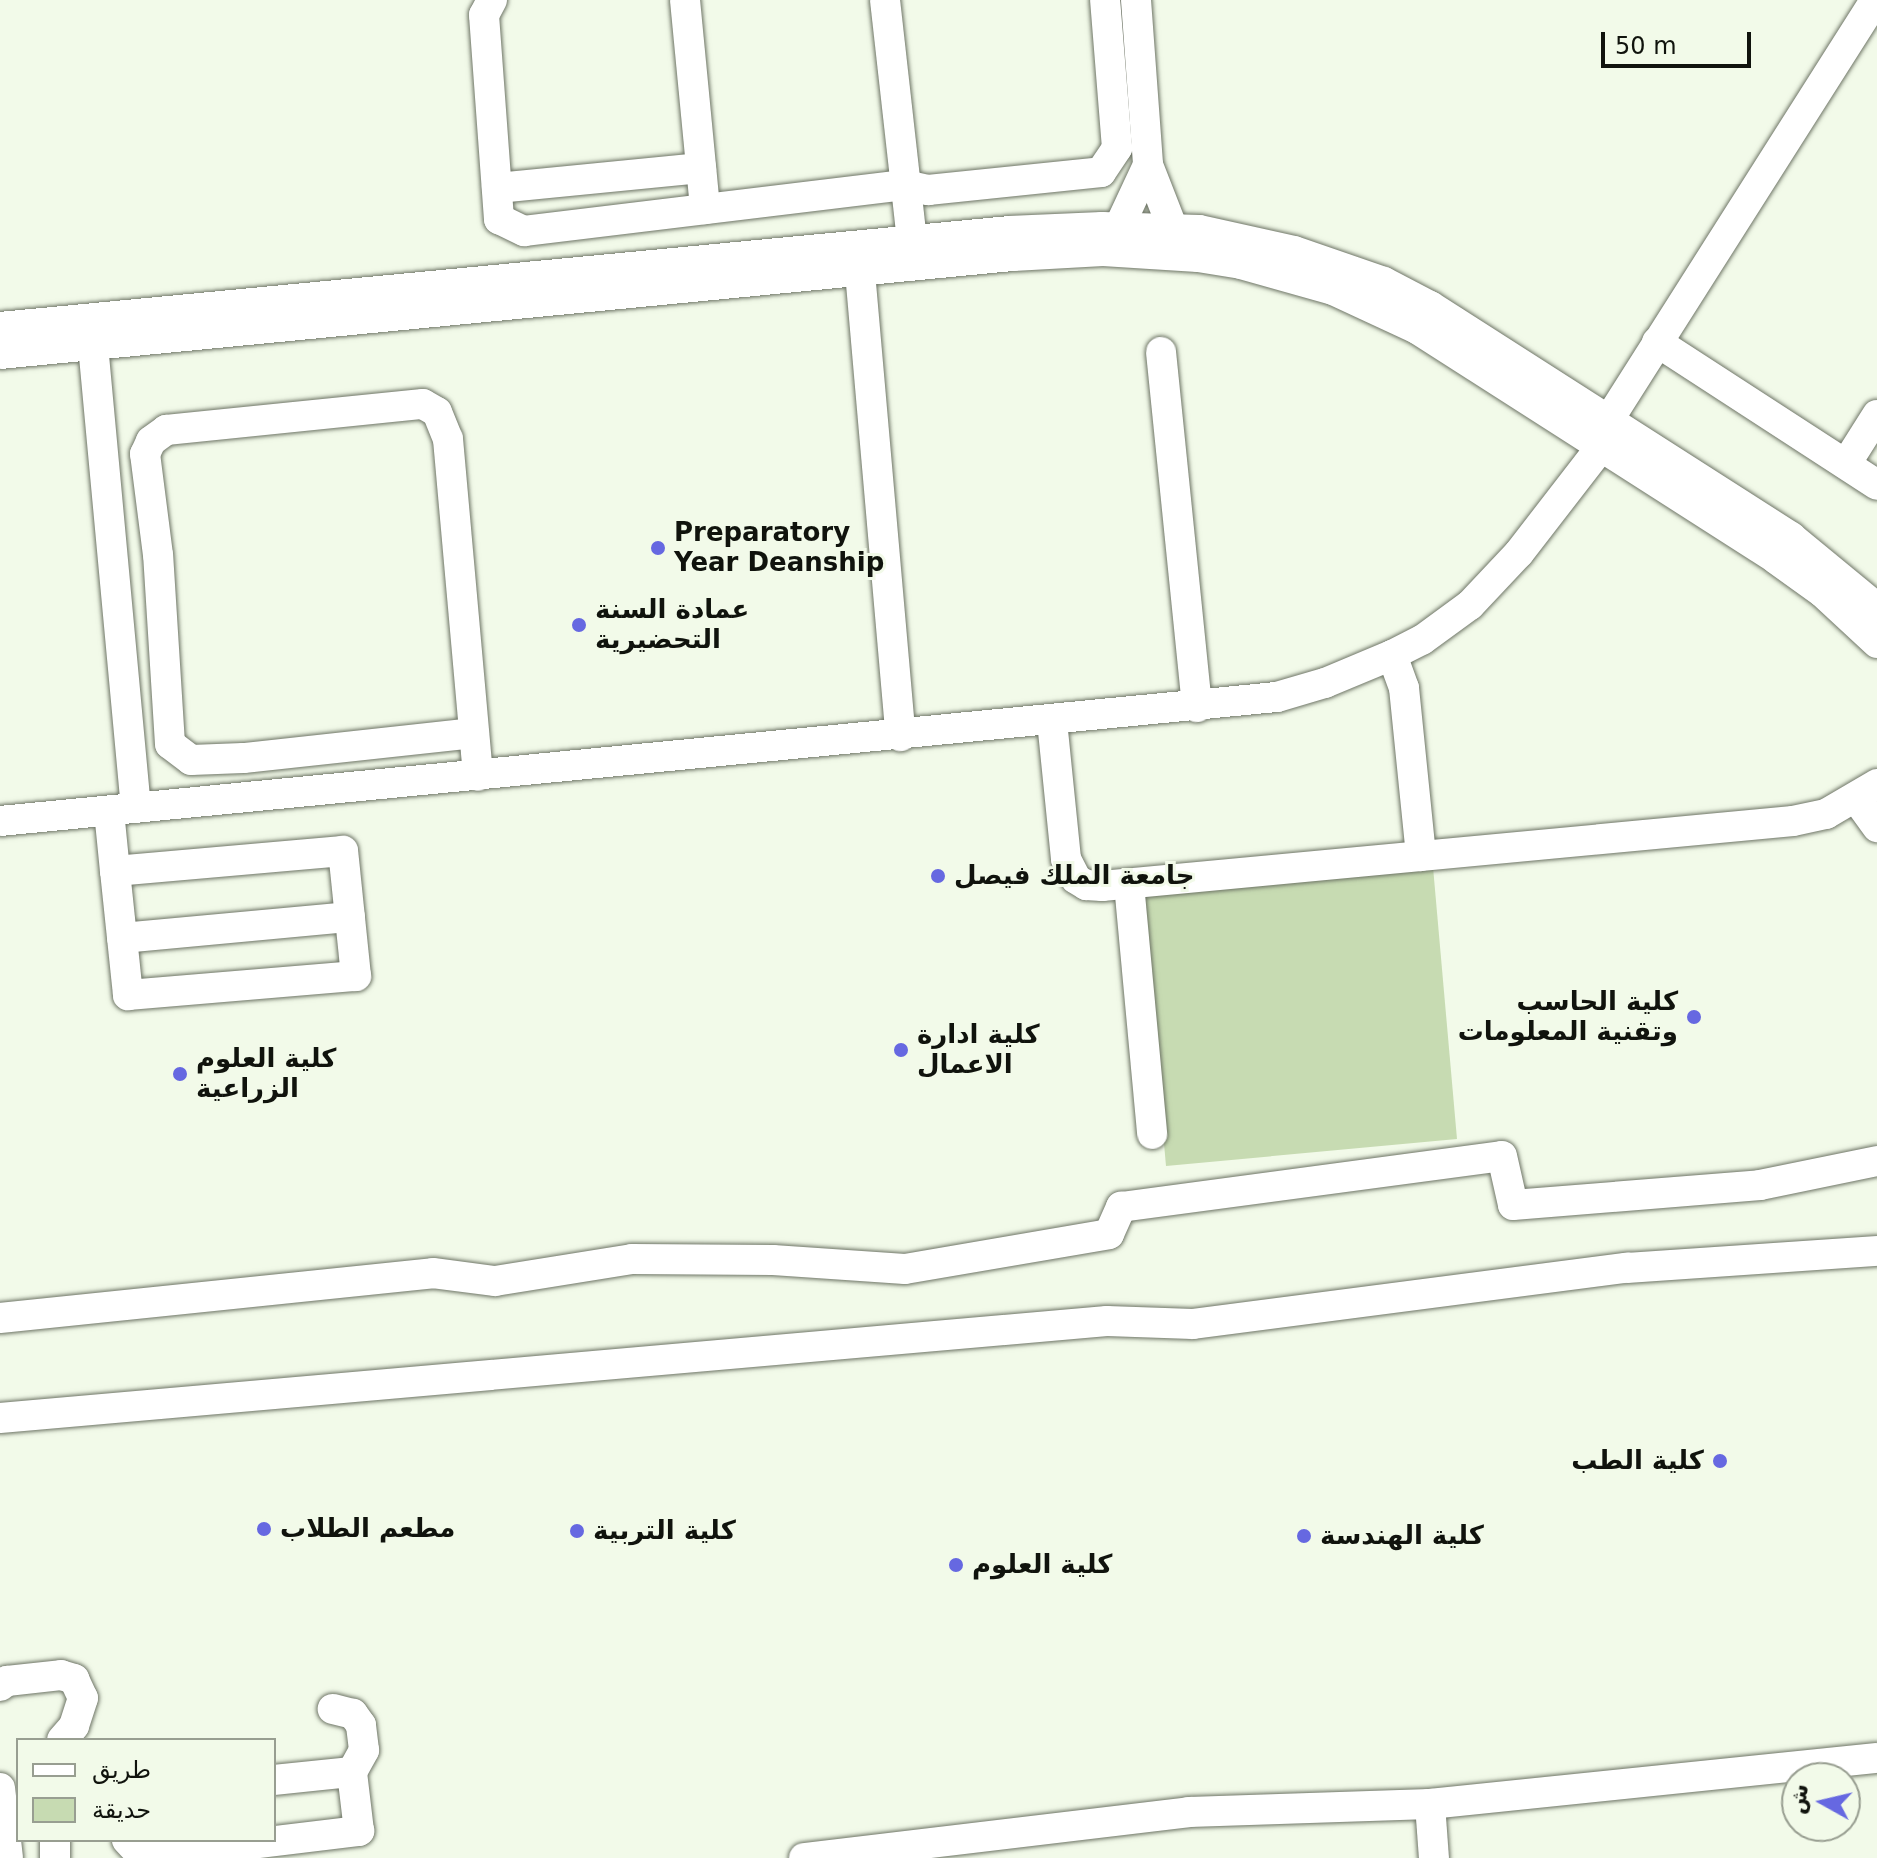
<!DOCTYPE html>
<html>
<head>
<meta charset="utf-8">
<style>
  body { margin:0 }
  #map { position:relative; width:1877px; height:1858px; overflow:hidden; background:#f2fae9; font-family:"DejaVu Sans","Noto Naskh Arabic",sans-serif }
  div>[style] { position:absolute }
  .green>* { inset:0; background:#c7dbb2 }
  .roads { filter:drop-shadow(0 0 2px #6e7566) drop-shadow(0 0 2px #6e7566) }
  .minor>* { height:30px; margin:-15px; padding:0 15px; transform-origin:15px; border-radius:15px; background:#fff }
  .dots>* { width:22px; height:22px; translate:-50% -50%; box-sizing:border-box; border:4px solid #f2fae9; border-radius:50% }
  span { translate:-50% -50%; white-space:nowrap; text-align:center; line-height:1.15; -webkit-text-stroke:6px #f2fae9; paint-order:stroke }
  .poi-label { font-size:26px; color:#10130d; font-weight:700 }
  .left { translate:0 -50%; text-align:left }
  .right { translate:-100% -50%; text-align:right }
  .legend { position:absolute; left:16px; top:1738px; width:260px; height:104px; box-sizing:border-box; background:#f2fae9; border:2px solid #989e91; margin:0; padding:10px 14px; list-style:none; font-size:24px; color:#10130d }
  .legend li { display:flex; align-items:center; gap:16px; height:40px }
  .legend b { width:40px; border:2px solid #989e91 }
  .north { position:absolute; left:1781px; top:1762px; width:80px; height:80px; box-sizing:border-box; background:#f2fae9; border:2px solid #989e91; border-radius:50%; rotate:278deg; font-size:22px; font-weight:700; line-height:32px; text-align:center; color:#10130d }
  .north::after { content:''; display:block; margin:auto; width:28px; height:36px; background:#6668e1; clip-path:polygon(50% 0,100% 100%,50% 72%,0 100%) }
  .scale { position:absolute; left:1601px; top:32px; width:150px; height:36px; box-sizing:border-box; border:4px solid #10130d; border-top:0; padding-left:10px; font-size:24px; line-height:28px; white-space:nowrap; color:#10130d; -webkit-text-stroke:6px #f2fae9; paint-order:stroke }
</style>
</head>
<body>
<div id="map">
  <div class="green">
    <div style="clip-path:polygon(1433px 867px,1457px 1139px,1166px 1166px,1142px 894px)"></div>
  </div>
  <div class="roads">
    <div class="minor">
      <div style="left:492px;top:0;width:17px;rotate:118deg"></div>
      <div style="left:484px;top:15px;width:205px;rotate:85.8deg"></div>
      <div style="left:499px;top:219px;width:28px;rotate:26deg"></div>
      <div style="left:524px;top:231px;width:385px;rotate:-6.9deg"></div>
      <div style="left:906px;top:185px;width:23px;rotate:13deg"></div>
      <div style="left:928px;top:190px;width:174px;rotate:-5.9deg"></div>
      <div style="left:1101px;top:172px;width:29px;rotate:-56deg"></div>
      <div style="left:1117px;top:148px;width:148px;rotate:-94.6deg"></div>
      <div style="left:685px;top:0;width:210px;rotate:84.5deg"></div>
      <div style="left:885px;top:0;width:243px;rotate:83.6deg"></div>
      <div style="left:1136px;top:0;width:165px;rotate:85.8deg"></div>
      <div style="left:497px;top:188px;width:205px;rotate:-5.6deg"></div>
      <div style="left:1119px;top:227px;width:68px;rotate:-64.9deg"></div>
      <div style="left:1148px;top:165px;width:69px;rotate:68.7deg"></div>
      <div style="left:860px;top:272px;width:466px;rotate:85deg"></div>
      <div style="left:0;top:327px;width:1014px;rotate:-5.43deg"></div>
      <div style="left:1009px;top:231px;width:93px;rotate:-2.5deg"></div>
      <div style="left:1102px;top:227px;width:97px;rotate:1.8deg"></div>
      <div style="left:1199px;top:230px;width:97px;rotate:12.5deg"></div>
      <div style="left:1294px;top:251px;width:95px;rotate:19deg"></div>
      <div style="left:1384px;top:282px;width:52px;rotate:27.6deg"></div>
      <div style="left:1430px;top:306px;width:429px;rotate:32.6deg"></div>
      <div style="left:1791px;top:537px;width:112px;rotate:39.5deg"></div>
      <div style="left:1657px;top:342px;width:262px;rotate:33deg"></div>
      <div style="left:93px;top:345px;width:465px;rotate:84.7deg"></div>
      <div style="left:1161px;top:352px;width:357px;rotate:84.2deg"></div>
      <div style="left:0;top:354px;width:1018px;rotate:-5.53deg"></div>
      <div style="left:1013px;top:256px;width:90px;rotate:-3.2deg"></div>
      <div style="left:1103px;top:251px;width:95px;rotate:3.6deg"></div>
      <div style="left:1198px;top:257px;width:44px;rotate:9.2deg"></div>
      <div style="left:1241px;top:264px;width:96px;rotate:15.8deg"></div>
      <div style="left:1333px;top:290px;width:93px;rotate:24.9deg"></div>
      <div style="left:1417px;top:329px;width:426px;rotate:32.6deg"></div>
      <div style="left:1776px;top:559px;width:57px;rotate:35.7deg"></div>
      <div style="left:1822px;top:592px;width:75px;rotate:42.8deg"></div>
      <div style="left:1608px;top:421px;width:499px;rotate:-57.6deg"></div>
      <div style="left:1846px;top:464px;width:58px;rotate:-57.7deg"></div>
      <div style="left:1392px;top:655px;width:35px;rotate:70deg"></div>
      <div style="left:1404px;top:688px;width:169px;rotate:84.2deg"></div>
      <div style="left:1052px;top:721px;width:139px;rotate:84.2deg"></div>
      <div style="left:1066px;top:859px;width:22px;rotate:63deg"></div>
      <div style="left:1076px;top:879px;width:12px;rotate:31deg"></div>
      <div style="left:1086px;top:885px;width:16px;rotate:4deg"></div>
      <div style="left:1102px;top:886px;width:694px;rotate:-5.37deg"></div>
      <div style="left:1793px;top:821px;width:34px;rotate:-12deg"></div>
      <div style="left:1826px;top:814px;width:59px;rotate:-30.5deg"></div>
      <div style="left:474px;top:733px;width:232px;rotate:173.8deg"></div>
      <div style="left:243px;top:758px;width:52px;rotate:177.8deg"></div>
      <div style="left:191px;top:760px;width:26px;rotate:-143deg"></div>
      <div style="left:170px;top:744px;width:189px;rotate:-93.6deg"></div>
      <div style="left:158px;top:555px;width:102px;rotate:-97.3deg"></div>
      <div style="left:145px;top:454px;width:14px;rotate:-65deg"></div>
      <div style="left:151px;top:441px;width:19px;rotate:-36deg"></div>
      <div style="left:166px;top:430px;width:258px;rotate:-5.8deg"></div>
      <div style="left:423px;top:404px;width:16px;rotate:30deg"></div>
      <div style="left:437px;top:412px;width:29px;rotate:68deg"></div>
      <div style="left:448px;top:439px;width:338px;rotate:84.9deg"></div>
      <div style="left:1856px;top:798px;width:36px;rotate:54deg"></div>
      <div style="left:109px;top:811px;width:60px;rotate:84.3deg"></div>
      <div style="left:115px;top:871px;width:125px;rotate:84deg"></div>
      <div style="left:128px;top:995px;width:229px;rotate:-4.8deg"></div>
      <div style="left:356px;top:976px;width:126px;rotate:-95.9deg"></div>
      <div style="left:343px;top:851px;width:229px;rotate:175deg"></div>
      <div style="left:0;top:821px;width:1283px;rotate:-5.55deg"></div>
      <div style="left:1277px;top:697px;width:50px;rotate:-16.3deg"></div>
      <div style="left:1325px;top:683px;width:73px;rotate:-22.7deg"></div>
      <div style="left:1392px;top:655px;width:34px;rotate:-27deg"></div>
      <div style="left:1422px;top:640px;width:59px;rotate:-36.1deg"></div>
      <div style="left:1470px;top:605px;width:71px;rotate:-46.7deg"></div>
      <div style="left:1519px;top:553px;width:134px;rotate:-52.3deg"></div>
      <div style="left:1129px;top:884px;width:251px;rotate:84.7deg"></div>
      <div style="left:122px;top:938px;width:229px;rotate:-5.3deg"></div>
      <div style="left:0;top:1318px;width:435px;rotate:-5.9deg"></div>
      <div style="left:433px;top:1273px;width:63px;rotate:7.4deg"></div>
      <div style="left:495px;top:1281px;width:139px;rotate:-9.1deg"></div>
      <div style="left:632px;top:1259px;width:141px;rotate:0.4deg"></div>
      <div style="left:773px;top:1260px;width:132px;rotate:3.9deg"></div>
      <div style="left:905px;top:1269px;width:207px;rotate:-9.7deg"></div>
      <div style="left:1109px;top:1234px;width:30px;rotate:-66deg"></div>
      <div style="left:1121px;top:1207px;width:384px;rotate:-7.6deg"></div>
      <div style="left:1502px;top:1156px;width:50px;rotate:77.3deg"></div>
      <div style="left:1513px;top:1205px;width:248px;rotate:-4.6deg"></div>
      <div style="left:1760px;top:1185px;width:119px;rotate:-11.6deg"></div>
      <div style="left:0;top:1418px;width:1111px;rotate:-5.01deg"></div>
      <div style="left:1107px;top:1321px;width:86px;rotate:2deg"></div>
      <div style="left:1193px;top:1324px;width:438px;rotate:-7.4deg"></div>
      <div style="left:1627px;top:1268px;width:251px;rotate:-3.9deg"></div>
      <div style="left:0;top:1686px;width:9px;rotate:-36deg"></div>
      <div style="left:7px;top:1681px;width:54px;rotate:-6.3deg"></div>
      <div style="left:61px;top:1675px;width:14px;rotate:17deg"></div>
      <div style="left:74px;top:1679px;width:21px;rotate:65deg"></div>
      <div style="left:83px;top:1698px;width:29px;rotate:108deg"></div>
      <div style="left:74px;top:1726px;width:18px;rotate:131deg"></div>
      <div style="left:274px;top:1780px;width:78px;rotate:-5.9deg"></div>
      <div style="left:0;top:1788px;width:70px;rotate:83.5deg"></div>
      <div style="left:1430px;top:1804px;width:54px;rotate:85.8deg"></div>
      <div style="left:55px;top:1840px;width:18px;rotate:90deg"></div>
      <div style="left:127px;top:1840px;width:23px;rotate:47deg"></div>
      <div style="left:143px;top:1857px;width:218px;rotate:-6.9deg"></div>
      <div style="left:359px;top:1831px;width:59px;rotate:-96.8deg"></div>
      <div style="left:352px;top:1772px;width:25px;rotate:-61deg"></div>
      <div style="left:364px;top:1750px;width:25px;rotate:-97deg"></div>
      <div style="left:361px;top:1725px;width:14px;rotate:-126deg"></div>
      <div style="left:353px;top:1714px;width:21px;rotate:-166deg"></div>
      <div style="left:804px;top:1858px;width:388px;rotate:-6.8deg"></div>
      <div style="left:1189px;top:1812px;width:241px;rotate:-1.9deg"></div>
      <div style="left:1430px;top:1804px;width:449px;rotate:-5.9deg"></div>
    </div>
  </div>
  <div class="dots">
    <div style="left:658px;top:548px;background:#6668e1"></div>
    <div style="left:579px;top:625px;background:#6668e1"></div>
    <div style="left:938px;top:876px;background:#6668e1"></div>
    <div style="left:1694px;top:1017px;background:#6668e1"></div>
    <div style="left:901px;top:1050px;background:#6668e1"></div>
    <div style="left:180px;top:1074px;background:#6668e1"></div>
    <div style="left:1720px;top:1461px;background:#6668e1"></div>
    <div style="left:264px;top:1529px;background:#6668e1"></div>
    <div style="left:577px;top:1531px;background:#6668e1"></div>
    <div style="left:1304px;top:1536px;background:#6668e1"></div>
    <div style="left:956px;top:1565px;background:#6668e1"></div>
  </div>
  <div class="poi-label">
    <span class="left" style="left:674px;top:548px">Preparatory<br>Year Deanship</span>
    <span class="left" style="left:595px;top:625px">عمادة السنة<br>التحضيرية</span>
    <span class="left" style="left:954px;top:876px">جامعة الملك فيصل</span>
    <span class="right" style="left:1678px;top:1017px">كلية الحاسب<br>وتقنية المعلومات</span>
    <span class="left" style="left:917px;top:1050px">كلية ادارة<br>الاعمال</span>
    <span class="left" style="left:196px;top:1074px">كلية العلوم<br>الزراعية</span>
    <span class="right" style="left:1704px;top:1461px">كلية الطب</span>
    <span class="left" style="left:280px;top:1529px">مطعم الطلاب</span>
    <span class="left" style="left:593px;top:1531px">كلية التربية</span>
    <span class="left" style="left:1320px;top:1536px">كلية الهندسة</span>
    <span class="left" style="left:972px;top:1565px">كلية العلوم</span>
  </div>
  <ul class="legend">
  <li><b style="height:10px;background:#fff"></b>طريق</li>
  <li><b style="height:22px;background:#c7dbb2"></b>حديقة</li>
  </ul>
  <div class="north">ش</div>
  <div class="scale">50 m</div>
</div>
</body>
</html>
